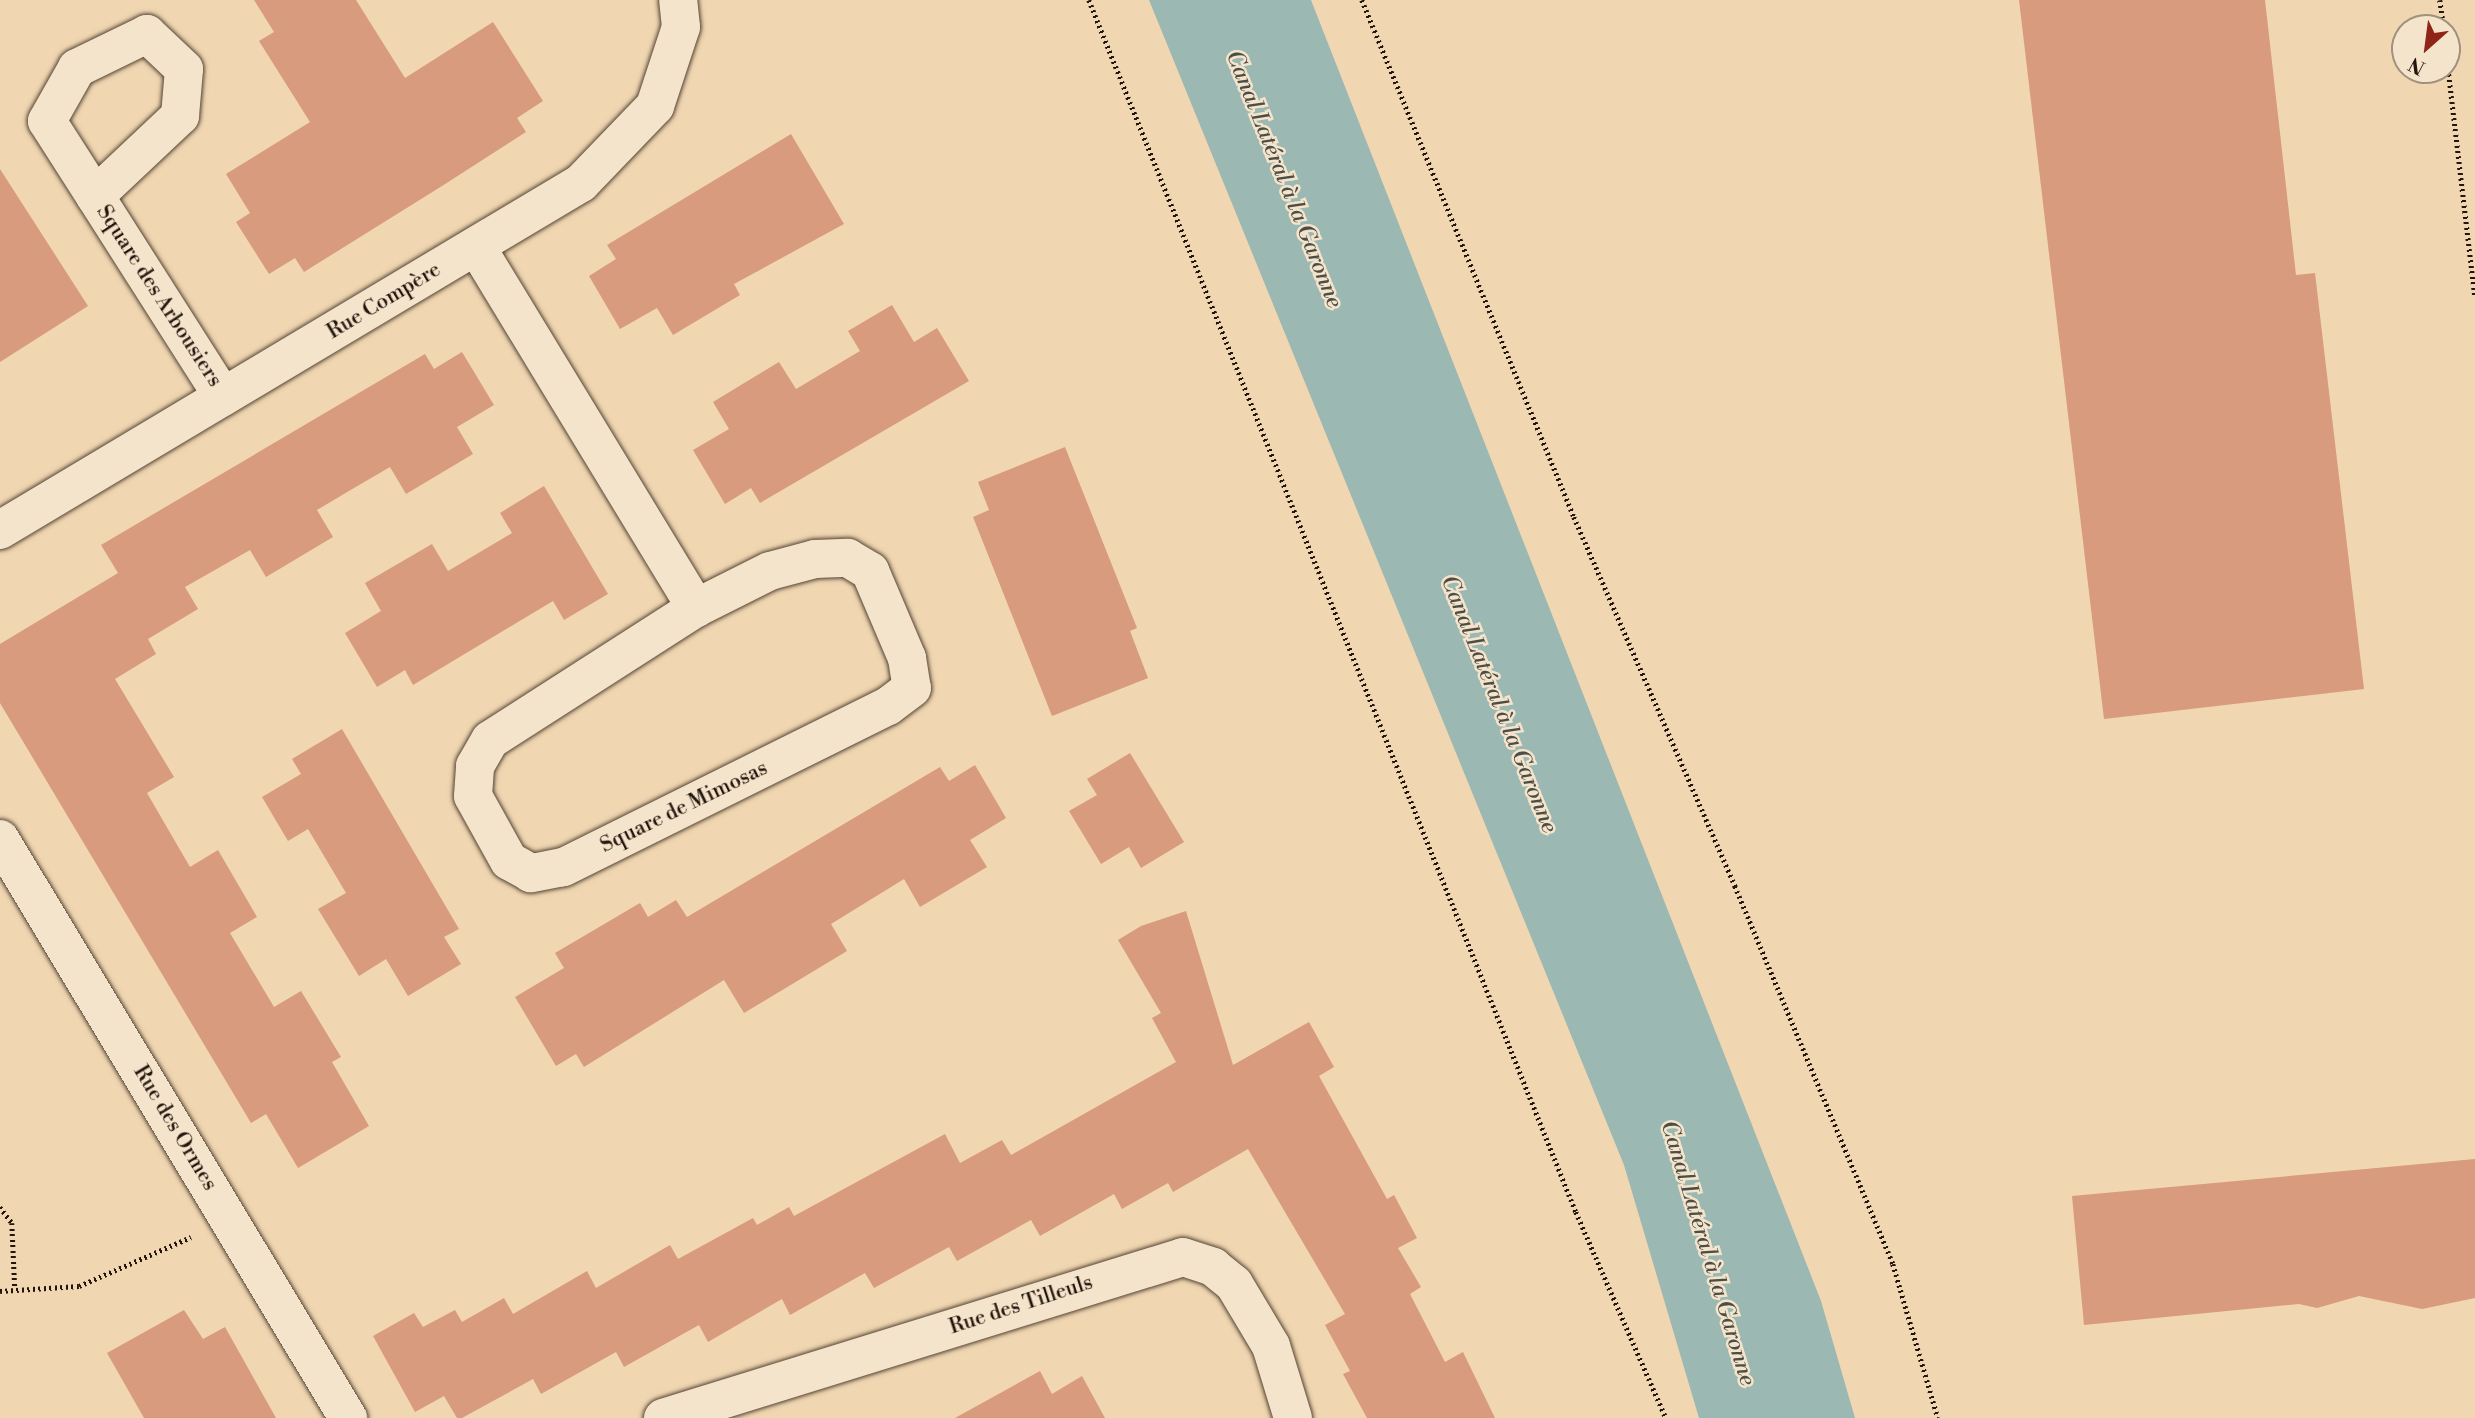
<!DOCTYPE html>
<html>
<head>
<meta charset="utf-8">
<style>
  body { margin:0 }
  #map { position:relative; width:2475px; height:1418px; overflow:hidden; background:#f0d6b1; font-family:"Libre Bodoni",serif }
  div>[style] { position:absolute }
  .water>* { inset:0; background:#9bb8b2 }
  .building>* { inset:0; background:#d89b7d }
  .path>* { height:4.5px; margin-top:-2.25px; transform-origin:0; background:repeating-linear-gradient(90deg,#21150c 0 2px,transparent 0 5.5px) }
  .roads { filter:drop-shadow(0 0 2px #554535) drop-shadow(0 0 2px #554535) }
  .street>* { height:38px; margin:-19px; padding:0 19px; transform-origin:19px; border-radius:19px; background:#f5e4cc }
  span { translate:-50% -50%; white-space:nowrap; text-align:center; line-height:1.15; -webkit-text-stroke:5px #f5e4cc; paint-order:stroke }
  .street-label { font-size:21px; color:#21150c }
  .water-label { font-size:23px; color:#4c4e46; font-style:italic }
  .north { position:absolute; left:2391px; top:14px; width:70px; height:70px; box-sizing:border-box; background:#f5e4cc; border:2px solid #a0917f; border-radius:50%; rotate:208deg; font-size:19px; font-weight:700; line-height:28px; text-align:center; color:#21150c }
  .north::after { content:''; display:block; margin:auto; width:24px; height:32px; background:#8f2418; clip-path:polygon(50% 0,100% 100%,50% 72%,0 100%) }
</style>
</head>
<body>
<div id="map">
  <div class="water">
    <div style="clip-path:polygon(1149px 0,1311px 0,1821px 1301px,1855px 1418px,1699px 1418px,1624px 1165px)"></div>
  </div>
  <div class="building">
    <div style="clip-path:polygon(254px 0,356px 0,405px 78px,493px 22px,543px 101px,517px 118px,526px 132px,442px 186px,304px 272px,295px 258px,269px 274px,236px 222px,250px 213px,226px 174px,310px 122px,259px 41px,274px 32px)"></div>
    <div style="clip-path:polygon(2019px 0,2265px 0,2296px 275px,2315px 273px,2364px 689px,2104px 719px)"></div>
    <div style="clip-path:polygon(791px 134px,844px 224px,734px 284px,740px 295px,673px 335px,657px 308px,620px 329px,589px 276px,616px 259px,607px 245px)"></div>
    <div style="clip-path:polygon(0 169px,88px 306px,0 362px)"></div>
    <div style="clip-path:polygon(892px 305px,914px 342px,937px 328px,969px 381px,760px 503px,751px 488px,725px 504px,693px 450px,729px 429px,713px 402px,779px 362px,796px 389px,860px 351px,848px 331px)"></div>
    <div style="clip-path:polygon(462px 352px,494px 405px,457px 427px,473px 454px,406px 494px,390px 467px,354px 488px,317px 510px,333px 537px,266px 577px,250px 550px,185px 587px,198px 609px,148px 639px,156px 654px,115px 679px,174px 777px,147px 793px,190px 867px,218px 850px,257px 917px,230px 933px,274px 1007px,301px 991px,341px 1057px,332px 1062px,369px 1126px,298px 1168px,266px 1114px,251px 1123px,0 703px,0 644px,118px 573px,101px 545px,425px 354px,434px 369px)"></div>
    <div style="clip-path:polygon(1065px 447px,1137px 628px,1130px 631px,1148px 678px,1052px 716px,973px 517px,989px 510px,978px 482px)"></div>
    <div style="clip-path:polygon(544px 486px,608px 594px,564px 620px,553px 601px,413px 685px,405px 670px,377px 687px,345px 633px,381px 611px,365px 583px,432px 544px,448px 571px,512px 533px,500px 513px)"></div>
    <div style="clip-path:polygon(342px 729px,459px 929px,444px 937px,461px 964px,408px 996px,386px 959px,359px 976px,318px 909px,346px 893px,308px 829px,288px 841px,262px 797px,301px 774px,292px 759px)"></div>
    <div style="clip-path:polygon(1130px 753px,1184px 842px,1141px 868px,1129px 847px,1101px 864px,1069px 811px,1097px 795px,1087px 779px)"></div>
    <div style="clip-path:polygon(975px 765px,1006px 818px,970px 840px,987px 867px,920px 907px,904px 879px,831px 924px,847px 951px,744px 1013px,724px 980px,584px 1067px,576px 1054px,556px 1066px,515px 997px,564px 968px,555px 953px,640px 903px,648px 917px,676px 900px,687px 917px,940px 767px,949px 781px)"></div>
    <div style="clip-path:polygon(1186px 911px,1233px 1065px,1309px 1022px,1334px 1067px,1319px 1076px,1387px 1199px,1394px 1195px,1417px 1238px,1398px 1248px,1421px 1287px,1410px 1294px,1445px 1362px,1463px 1352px,1495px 1418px,1367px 1418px,1343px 1374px,1350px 1371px,1325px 1325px,1345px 1314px,1248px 1149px,1173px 1192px,1168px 1183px,1122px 1209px,1114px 1194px,1040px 1236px,1031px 1220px,957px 1261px,949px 1247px,874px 1288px,865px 1273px,790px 1315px,782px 1299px,708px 1342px,699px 1325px,624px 1367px,616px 1352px,541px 1394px,533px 1379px,462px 1418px,457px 1418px,444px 1396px,415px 1412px,373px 1336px,414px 1313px,423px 1327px,455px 1310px,462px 1322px,504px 1298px,513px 1314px,587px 1271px,596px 1288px,670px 1245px,678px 1259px,753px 1218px,757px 1225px,789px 1207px,794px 1216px,945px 1134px,960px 1163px,1002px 1140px,1011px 1155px,1176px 1062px,1152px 1018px,1161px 1013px,1118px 940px,1141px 926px)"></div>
    <div style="clip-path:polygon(2475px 1159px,2475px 1298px,2422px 1309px,2359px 1296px,2317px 1308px,2299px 1304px,2084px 1325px,2072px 1196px)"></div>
    <div style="clip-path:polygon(184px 1310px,203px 1339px,225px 1327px,276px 1418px,144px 1418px,107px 1353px)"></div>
    <div style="clip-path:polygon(1040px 1371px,1052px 1394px,1082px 1376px,1105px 1418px,955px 1418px)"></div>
  </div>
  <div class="path">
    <div style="left:1089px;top:0;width:1306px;rotate:68.11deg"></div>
    <div style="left:1576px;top:1212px;width:225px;rotate:66.4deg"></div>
    <div style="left:1362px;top:0;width:559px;rotate:67.7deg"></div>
    <div style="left:1574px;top:517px;width:403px;rotate:66.4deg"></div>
    <div style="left:1735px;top:886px;width:410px;rotate:67.3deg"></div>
    <div style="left:1893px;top:1264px;width:160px;rotate:73.7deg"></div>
    <div style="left:2440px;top:0;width:28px;rotate:82deg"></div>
    <div style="left:2447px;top:58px;width:242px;rotate:83.3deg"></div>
    <div style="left:0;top:1207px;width:20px;rotate:53deg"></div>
    <div style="left:12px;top:1223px;width:65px;rotate:87.4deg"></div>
    <div style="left:0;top:1291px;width:79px;rotate:-3.6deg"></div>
    <div style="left:79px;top:1286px;width:122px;rotate:-23.6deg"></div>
  </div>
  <div class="roads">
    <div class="street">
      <div style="left:95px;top:196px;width:117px;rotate:-43.3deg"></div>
      <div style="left:180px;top:116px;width:47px;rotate:-85.1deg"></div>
      <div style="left:184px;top:69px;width:51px;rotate:-136.6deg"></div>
      <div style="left:147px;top:34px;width:78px;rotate:154.1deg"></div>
      <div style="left:77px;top:68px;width:61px;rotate:119.5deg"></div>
      <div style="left:47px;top:121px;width:89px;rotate:57.4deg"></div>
      <div style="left:95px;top:196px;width:238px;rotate:57.5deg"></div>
      <div style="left:476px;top:246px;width:424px;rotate:58.7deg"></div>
      <div style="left:0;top:530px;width:677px;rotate:-30.85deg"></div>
      <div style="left:581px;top:183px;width:107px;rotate:-46.1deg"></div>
      <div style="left:655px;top:106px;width:83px;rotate:-71.8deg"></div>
      <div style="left:681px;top:27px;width:27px;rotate:-96deg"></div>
      <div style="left:848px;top:558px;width:26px;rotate:31deg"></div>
      <div style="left:870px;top:571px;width:95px;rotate:67deg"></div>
      <div style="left:907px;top:658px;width:30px;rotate:81deg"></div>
      <div style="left:912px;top:688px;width:30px;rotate:143deg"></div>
      <div style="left:888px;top:706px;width:363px;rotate:153.6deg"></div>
      <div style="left:563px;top:867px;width:33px;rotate:169deg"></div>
      <div style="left:531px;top:873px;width:25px;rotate:-151deg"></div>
      <div style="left:509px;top:861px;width:74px;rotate:-119deg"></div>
      <div style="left:473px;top:796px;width:30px;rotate:-86deg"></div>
      <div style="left:475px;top:766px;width:30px;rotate:-60deg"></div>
      <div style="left:490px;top:740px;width:245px;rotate:-32.7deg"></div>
      <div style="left:696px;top:608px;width:83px;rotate:-26.6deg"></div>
      <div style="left:770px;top:571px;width:47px;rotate:-14.9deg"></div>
      <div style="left:815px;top:559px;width:33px;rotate:-2deg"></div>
      <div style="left:0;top:839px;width:676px;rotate:58.99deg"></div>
      <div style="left:663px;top:1418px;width:544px;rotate:-17.2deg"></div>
      <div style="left:1183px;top:1257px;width:32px;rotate:18deg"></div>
      <div style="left:1213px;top:1267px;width:27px;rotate:39deg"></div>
      <div style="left:1234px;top:1284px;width:72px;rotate:59.2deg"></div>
      <div style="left:1271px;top:1346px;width:75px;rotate:73deg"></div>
    </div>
  </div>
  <div class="street-label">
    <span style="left:159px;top:296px;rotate:57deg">Square des Arbousiers</span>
    <span style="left:384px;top:301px;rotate:-31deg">Rue Compère</span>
    <span style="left:684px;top:807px;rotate:-26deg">Square de Mimosas</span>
    <span style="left:175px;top:1128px;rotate:59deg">Rue des Ormes</span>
    <span style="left:1021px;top:1305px;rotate:-18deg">Rue des Tilleuls</span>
  </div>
  <div class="water-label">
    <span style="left:1284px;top:179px;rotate:68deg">Canal Latéral à la Garonne</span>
    <span style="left:1499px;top:704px;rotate:68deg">Canal Latéral à la Garonne</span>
    <span style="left:1708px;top:1253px;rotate:73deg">Canal Latéral à la Garonne</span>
  </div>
  <div class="north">N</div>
</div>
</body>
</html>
